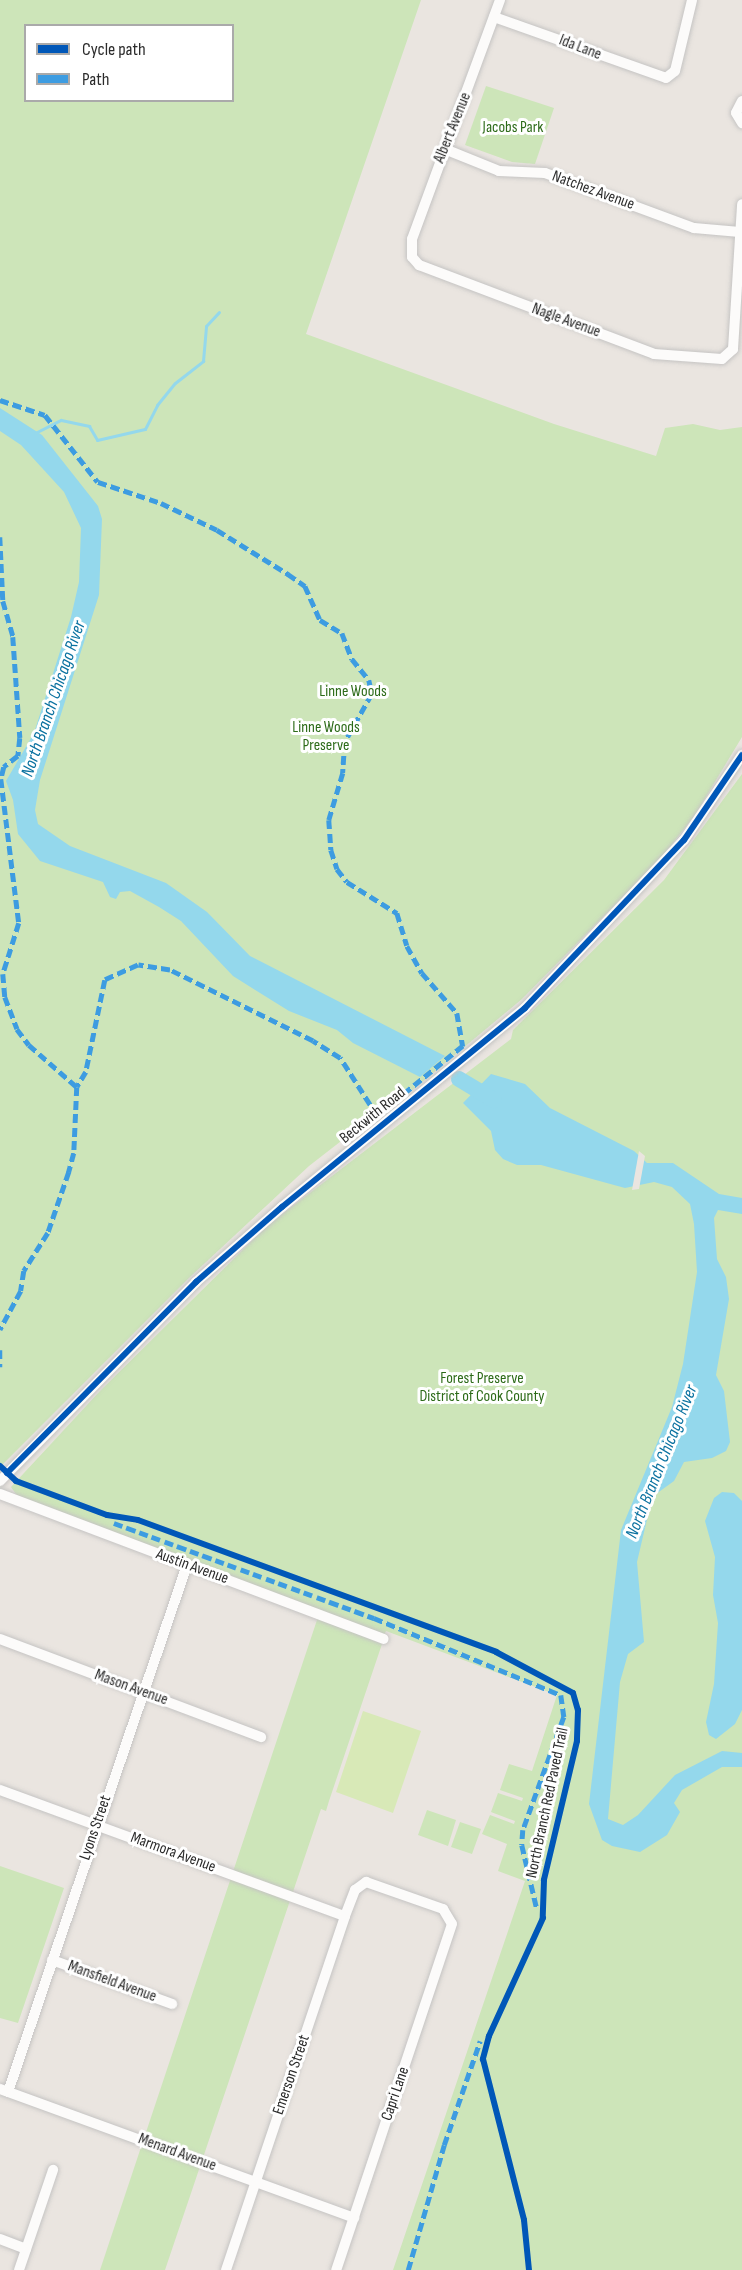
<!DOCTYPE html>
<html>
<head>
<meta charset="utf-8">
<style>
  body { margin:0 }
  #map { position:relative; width:742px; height:2270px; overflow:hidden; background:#eae5e0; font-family:"Sofia Sans Condensed",sans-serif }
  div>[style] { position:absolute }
  .green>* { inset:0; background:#cde5b9 }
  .pitch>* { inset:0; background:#d8e9b7 }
  .water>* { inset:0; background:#94d8ec }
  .pier>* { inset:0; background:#eae5e0 }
  .stream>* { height:3px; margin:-1.5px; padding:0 1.5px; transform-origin:1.5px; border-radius:1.5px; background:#94d8ec }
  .river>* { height:16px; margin:-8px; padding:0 8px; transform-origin:8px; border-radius:8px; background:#94d8ec }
  .roads { filter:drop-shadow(0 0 2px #c5c4c3) drop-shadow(0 0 2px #c5c4c3) }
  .minor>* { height:10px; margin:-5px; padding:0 5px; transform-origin:5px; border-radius:5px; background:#fcfbfa }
  .quiet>* { height:4.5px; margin-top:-2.25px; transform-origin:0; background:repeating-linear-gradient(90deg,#3d9ce1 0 9px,transparent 0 13.5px) }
  .cycleway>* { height:6px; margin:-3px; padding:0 3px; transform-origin:3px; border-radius:3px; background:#0057b8 }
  span { translate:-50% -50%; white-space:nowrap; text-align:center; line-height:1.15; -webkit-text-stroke:6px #fff; paint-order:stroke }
  .street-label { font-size:16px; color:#2b2b2b }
  .park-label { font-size:16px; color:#2d6b19 }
  .water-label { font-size:18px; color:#0b72a0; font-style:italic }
  .legend { position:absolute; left:24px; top:24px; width:210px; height:78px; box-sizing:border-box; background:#fff; border:2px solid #aaa; margin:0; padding:8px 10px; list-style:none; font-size:18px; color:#2b2b2b }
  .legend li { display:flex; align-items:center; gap:12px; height:30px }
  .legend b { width:30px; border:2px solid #aaa }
</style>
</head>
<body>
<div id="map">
  <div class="green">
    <div style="clip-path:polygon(evenodd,0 0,421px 0,306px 334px,554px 424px,656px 456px,665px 428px,693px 424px,720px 430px,742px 427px,742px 737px,695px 815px,661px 858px,522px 999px,385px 1113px,363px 1124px,309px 1166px,190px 1277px,0 1467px,0 0,26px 26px,232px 26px,232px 100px,26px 100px,26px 26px)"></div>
    <div style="clip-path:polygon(486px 86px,554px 108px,535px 164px,512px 162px,465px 145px)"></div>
    <div style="clip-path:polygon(742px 774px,742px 2270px,393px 2270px,525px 1881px,498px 1871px,507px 1844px,482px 1834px,490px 1815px,514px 1824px,515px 1821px,491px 1812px,498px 1793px,522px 1801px,523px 1798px,500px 1790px,509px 1764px,532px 1771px,557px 1695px,386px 1631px,384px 1635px,18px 1497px,11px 1487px,100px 1391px,268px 1225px,511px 1039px,513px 1030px,664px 880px)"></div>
    <div style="clip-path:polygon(318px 1617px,382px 1644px,329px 1801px,326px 1811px,321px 1809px,165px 2270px,100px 2270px)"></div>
    <div style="clip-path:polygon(427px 1810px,456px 1820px,448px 1846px,418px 1835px)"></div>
    <div style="clip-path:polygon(460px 1822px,481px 1829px,472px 1854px,451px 1847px)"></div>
    <div style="clip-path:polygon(0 1866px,64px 1888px,18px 2023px,0 2018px)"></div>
  </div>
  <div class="pitch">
    <div style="clip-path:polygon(363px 1711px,421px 1731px,393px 1813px,336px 1792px)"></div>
  </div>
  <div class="water">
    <div style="clip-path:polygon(0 408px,42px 435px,98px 506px,102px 519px,99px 595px,40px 780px,35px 810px,38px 824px,70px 846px,166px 883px,207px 912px,250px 956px,445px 1056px,420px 1077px,353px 1043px,337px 1030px,289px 1011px,233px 976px,181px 921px,159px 907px,130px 891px,120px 892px,116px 899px,110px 897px,103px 882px,40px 861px,18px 834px,13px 800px,6px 781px,34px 733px,71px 617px,79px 582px,81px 528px,64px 492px,21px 445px,0 431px)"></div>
    <div style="clip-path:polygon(491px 1074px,525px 1084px,550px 1108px,634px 1151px,647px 1163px,673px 1163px,719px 1194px,742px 1198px,742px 1214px,718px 1210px,714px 1218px,717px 1259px,726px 1277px,729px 1299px,716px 1375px,724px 1391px,730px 1442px,726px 1451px,712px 1458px,684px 1462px,674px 1481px,656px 1494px,649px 1511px,637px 1562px,644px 1642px,628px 1654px,620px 1682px,608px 1819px,623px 1825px,638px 1815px,675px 1775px,722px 1751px,742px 1753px,742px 1767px,722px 1767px,682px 1790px,674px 1803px,680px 1812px,667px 1835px,640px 1852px,612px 1846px,602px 1840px,589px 1804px,621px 1530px,672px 1407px,683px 1364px,697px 1272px,694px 1224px,690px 1204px,672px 1187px,654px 1182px,625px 1188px,541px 1165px,517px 1165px,503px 1159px,495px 1150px,491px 1131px,463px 1103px)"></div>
    <div style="clip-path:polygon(722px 1492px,734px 1493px,742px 1501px,742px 1710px,735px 1724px,716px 1739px,709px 1735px,706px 1722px,714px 1684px,718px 1623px,713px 1595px,715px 1557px,705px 1521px,714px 1498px)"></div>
  </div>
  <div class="pier">
    <div style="clip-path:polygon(639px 1151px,645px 1156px,639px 1189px,632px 1190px)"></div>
  </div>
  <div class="stream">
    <div style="left:35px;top:433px;width:29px;rotate:-27deg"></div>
    <div style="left:61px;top:420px;width:29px;rotate:12deg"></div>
    <div style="left:89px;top:426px;width:16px;rotate:60deg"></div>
    <div style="left:97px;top:440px;width:49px;rotate:-12.9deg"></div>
    <div style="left:145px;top:429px;width:27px;rotate:-63deg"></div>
    <div style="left:157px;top:405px;width:28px;rotate:-51deg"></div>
    <div style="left:175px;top:383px;width:36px;rotate:-38deg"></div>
    <div style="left:203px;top:361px;width:35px;rotate:-85deg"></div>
    <div style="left:206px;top:326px;width:19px;rotate:-47deg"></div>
  </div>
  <div class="river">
    <div style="left:459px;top:1079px;width:41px;rotate:31deg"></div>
  </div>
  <div class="roads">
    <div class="minor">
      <div style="left:500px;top:0;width:255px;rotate:110.2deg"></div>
      <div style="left:412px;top:239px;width:18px;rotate:90deg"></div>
      <div style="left:412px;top:257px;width:11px;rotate:49deg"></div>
      <div style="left:419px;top:265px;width:251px;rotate:20.7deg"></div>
      <div style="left:654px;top:354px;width:68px;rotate:4.2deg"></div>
      <div style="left:722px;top:359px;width:15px;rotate:-42deg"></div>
      <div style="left:733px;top:349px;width:145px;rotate:-86.4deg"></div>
      <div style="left:494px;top:17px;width:182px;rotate:19.5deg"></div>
      <div style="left:666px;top:78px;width:11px;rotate:-38deg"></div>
      <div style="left:675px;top:71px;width:73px;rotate:-76.5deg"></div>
      <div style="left:742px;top:101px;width:13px;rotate:117deg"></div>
      <div style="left:736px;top:113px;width:12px;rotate:59deg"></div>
      <div style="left:447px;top:150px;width:56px;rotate:22deg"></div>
      <div style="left:499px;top:171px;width:46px;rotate:2.5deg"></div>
      <div style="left:545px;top:173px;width:159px;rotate:20.3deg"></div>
      <div style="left:694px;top:228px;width:46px;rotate:5deg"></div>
      <div style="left:0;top:1481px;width:279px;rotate:-45.4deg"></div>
      <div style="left:196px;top:1282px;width:114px;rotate:-41.1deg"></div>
      <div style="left:282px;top:1207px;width:314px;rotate:-39.3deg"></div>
      <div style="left:525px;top:1008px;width:231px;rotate:-46.6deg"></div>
      <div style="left:684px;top:840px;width:103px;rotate:-55.7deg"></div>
      <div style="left:0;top:1494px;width:410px;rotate:20.7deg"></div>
      <div style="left:0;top:1639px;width:279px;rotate:20.6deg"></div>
      <div style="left:0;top:1790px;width:367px;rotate:20.1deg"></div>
      <div style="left:52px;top:1960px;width:128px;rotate:20.1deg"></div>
      <div style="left:0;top:2089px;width:377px;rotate:20deg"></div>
      <div style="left:8px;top:2092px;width:557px;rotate:-71.24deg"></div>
      <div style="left:0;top:2239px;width:28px;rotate:21deg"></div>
      <div style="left:19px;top:2270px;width:106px;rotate:-71.2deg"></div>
      <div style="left:226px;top:2270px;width:373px;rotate:-71.4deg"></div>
      <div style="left:345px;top:1916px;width:28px;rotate:-69deg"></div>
      <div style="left:355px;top:1890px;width:14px;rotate:-36deg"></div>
      <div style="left:366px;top:1882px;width:82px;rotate:19.3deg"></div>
      <div style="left:443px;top:1909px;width:17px;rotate:59deg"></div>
      <div style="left:452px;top:1924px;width:365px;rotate:108.5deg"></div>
    </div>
  </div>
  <div class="quiet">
    <div style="left:0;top:400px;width:47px;rotate:18.4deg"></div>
    <div style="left:45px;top:415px;width:85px;rotate:51.7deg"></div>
    <div style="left:98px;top:482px;width:66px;rotate:18.4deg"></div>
    <div style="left:161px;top:503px;width:62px;rotate:25.7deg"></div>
    <div style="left:217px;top:530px;width:84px;rotate:31.8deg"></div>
    <div style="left:288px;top:574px;width:21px;rotate:35deg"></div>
    <div style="left:305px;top:586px;width:37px;rotate:66deg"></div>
    <div style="left:320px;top:620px;width:26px;rotate:31deg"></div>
    <div style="left:342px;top:633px;width:28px;rotate:69deg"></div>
    <div style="left:352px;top:659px;width:27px;rotate:51deg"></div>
    <div style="left:369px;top:680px;width:14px;rotate:78deg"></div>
    <div style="left:372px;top:694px;width:55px;rotate:119.4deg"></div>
    <div style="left:345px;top:742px;width:31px;rotate:94deg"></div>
    <div style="left:343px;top:773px;width:49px;rotate:106.6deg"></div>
    <div style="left:329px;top:820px;width:30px;rotate:86deg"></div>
    <div style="left:331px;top:850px;width:20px;rotate:72deg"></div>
    <div style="left:337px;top:869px;width:16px;rotate:52deg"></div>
    <div style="left:347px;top:882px;width:59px;rotate:31.8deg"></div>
    <div style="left:397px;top:913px;width:34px;rotate:73deg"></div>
    <div style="left:407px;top:946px;width:31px;rotate:61deg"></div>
    <div style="left:422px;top:973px;width:53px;rotate:48.8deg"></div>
    <div style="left:457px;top:1013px;width:34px;rotate:80deg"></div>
    <div style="left:463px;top:1046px;width:111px;rotate:140.9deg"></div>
    <div style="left:377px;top:1116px;width:69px;rotate:-122.5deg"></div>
    <div style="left:340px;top:1058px;width:32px;rotate:-148deg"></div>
    <div style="left:313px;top:1041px;width:160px;rotate:-153.6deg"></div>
    <div style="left:170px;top:970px;width:32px;rotate:-171deg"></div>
    <div style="left:138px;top:965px;width:36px;rotate:156deg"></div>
    <div style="left:105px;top:980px;width:94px;rotate:101.7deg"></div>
    <div style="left:86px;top:1072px;width:17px;rotate:121deg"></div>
    <div style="left:0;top:537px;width:64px;rotate:87.3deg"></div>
    <div style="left:3px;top:601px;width:37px;rotate:74deg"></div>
    <div style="left:13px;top:637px;width:101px;rotate:86deg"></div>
    <div style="left:20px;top:738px;width:18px;rotate:96deg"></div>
    <div style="left:18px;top:756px;width:18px;rotate:142deg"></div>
    <div style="left:4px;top:767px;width:12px;rotate:104deg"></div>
    <div style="left:1px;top:779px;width:145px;rotate:82.9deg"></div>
    <div style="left:19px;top:923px;width:53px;rotate:107.4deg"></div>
    <div style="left:3px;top:974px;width:23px;rotate:85deg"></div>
    <div style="left:5px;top:997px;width:34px;rotate:69deg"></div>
    <div style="left:17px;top:1029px;width:20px;rotate:53deg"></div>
    <div style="left:29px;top:1045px;width:64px;rotate:41.2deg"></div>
    <div style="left:77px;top:1087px;width:66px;rotate:92.6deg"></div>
    <div style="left:74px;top:1153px;width:20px;rotate:105deg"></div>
    <div style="left:69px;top:1172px;width:65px;rotate:109deg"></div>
    <div style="left:48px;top:1233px;width:45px;rotate:122.3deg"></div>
    <div style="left:24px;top:1271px;width:20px;rotate:99deg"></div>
    <div style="left:21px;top:1291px;width:44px;rotate:118.3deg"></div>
    <div style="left:0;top:1350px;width:17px;rotate:90deg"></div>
    <div style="left:114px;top:1523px;width:277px;rotate:20.1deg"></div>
    <div style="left:374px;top:1618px;width:202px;rotate:22.4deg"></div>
    <div style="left:561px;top:1695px;width:22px;rotate:82deg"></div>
    <div style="left:564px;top:1717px;width:120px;rotate:109.9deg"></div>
    <div style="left:523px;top:1830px;width:15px;rotate:94deg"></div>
    <div style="left:522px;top:1845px;width:66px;rotate:76.8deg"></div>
    <div style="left:408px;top:2270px;width:130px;rotate:-73.9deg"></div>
    <div style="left:444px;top:2145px;width:110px;rotate:-70.9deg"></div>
  </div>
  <div class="cycleway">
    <div style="left:0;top:1466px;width:22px;rotate:43deg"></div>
    <div style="left:16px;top:1481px;width:97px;rotate:20.5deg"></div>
    <div style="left:107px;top:1515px;width:31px;rotate:9deg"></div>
    <div style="left:138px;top:1520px;width:382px;rotate:20.2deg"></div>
    <div style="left:496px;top:1652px;width:87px;rotate:28deg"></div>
    <div style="left:573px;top:1693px;width:18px;rotate:74deg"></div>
    <div style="left:578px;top:1710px;width:31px;rotate:92deg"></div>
    <div style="left:577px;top:1741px;width:143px;rotate:103.4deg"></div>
    <div style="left:544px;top:1880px;width:38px;rotate:92deg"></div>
    <div style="left:543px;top:1918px;width:130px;rotate:114.6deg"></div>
    <div style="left:489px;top:2036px;width:24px;rotate:105deg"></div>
    <div style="left:483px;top:2059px;width:166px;rotate:75.7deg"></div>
    <div style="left:524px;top:2220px;width:50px;rotate:84.3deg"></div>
    <div style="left:7px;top:1473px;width:269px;rotate:-45.3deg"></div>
    <div style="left:196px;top:1282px;width:114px;rotate:-41.1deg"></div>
    <div style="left:282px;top:1207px;width:314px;rotate:-39.3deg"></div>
    <div style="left:525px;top:1008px;width:231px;rotate:-46.6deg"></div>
    <div style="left:684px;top:840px;width:103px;rotate:-55.7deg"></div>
  </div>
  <div class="street-label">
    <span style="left:580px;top:48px;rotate:21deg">Ida Lane</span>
    <span style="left:453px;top:128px;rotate:-68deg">Albert Avenue</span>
    <span style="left:593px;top:191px;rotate:20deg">Natchez Avenue</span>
    <span style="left:566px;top:321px;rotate:20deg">Nagle Avenue</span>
    <span style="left:373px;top:1116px;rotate:-39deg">Beckwith Road</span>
    <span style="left:192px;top:1567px;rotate:20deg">Austin Avenue</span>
    <span style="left:131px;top:1688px;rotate:20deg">Mason Avenue</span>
    <span style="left:548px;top:1803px;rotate:-78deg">North Branch Red Paved Trail</span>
    <span style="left:96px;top:1828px;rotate:-71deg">Lyons Street</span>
    <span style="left:173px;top:1853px;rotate:20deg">Marmora Avenue</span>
    <span style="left:112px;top:1982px;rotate:20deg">Mansfield Avenue</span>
    <span style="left:292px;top:2075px;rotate:-71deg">Emerson Street</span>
    <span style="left:396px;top:2094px;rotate:-71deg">Capri Lane</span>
    <span style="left:177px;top:2153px;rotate:20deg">Menard Avenue</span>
  </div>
  <div class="park-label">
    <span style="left:513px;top:128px">Jacobs Park</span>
    <span style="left:353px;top:692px">Linne Woods</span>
    <span style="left:326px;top:737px">Linne Woods<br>Preserve</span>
    <span style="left:482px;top:1388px">Forest Preserve<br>District of Cook County</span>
  </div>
  <div class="water-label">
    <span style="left:54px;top:699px;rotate:-71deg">North Branch Chicago River</span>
    <span style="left:662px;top:1462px;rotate:-68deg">North Branch Chicago River</span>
  </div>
  <ul class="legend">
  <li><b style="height:8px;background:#0057b8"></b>Cycle path</li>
  <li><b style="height:8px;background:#3d9ce1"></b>Path</li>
  </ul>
</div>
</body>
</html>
